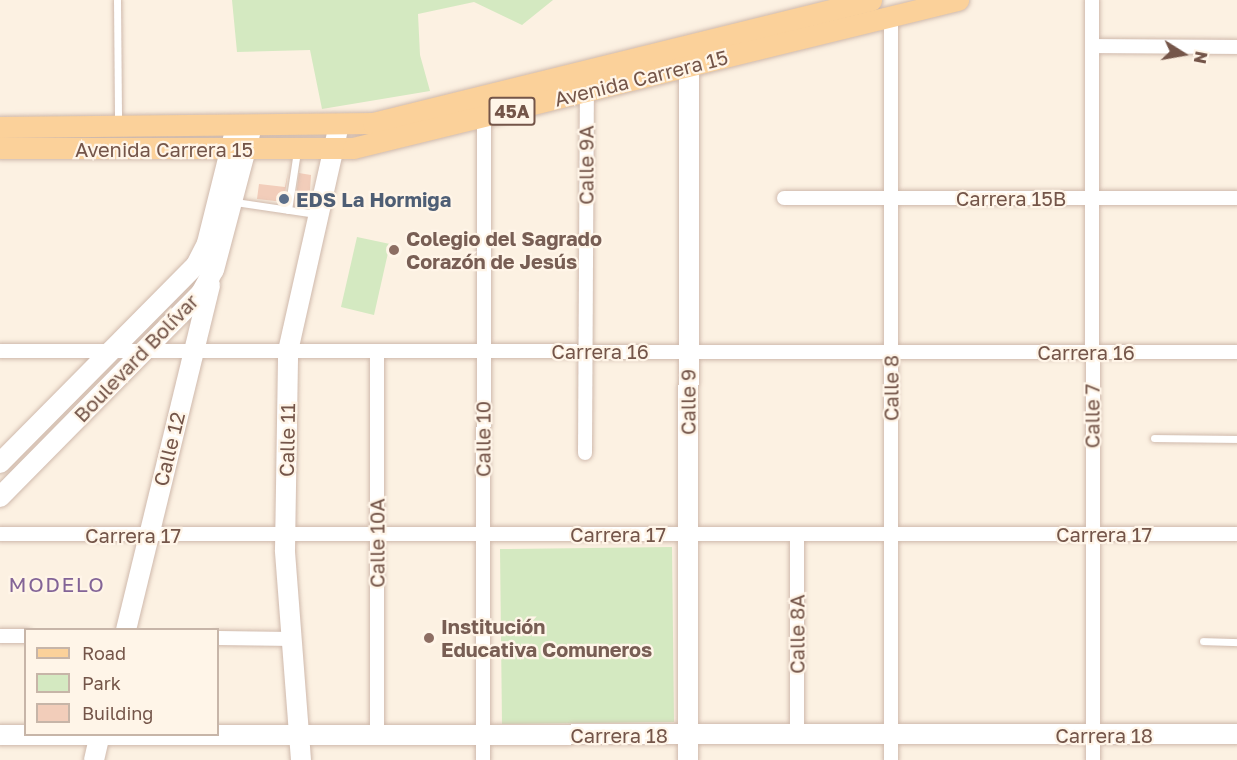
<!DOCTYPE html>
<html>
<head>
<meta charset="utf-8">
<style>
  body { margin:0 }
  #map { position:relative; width:1237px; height:760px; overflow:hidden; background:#fcf1e2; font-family:"Golos Text",sans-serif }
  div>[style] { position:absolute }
  .green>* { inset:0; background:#d4e9c1 }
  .building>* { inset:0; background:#f2cdba }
  .roads { filter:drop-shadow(0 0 2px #cfb9ac) drop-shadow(0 0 2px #cfb9ac) }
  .lane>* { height:7px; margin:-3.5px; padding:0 3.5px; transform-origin:3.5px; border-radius:3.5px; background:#fff }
  .street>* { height:14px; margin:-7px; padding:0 7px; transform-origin:7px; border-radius:7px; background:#fff }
  .secondary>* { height:20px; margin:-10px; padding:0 10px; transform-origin:10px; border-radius:10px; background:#fff }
  .primary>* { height:21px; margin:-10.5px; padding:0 10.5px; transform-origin:10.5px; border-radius:10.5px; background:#fbd19a }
  .dots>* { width:16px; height:16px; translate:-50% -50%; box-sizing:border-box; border:3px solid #fff5e8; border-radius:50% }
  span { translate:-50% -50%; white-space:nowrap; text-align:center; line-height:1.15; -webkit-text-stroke:4.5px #fff5e8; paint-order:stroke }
  .shield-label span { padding:2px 4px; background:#fff5e8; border:2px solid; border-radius:4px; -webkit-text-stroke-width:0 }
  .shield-label { font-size:18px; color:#745549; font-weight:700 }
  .street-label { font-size:20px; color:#745549 }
  .service-label { font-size:20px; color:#4e5e75; font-weight:700 }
  .left { translate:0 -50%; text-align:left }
  .education-label { font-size:20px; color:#785e54; font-weight:700 }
  .neighbourhood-label { font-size:21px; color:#836497; letter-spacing:1.5px }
  .legend { position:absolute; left:24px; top:628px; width:195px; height:108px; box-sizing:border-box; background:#fff5e8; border:2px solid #c7b5a8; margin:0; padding:8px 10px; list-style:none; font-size:18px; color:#745549 }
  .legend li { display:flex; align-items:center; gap:12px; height:30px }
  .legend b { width:30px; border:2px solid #c7b5a8 }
  .north { position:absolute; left:1153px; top:24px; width:60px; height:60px; -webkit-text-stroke:4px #fff5e8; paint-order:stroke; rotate:101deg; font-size:16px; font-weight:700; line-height:24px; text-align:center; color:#745549 }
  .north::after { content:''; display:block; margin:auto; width:21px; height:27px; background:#745549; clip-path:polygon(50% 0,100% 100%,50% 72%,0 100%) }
</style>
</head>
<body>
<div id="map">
  <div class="green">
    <div style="clip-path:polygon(232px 0,553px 0,522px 25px,474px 2px,418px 14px,420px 55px,430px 91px,322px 109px,310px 50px,237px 52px)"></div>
    <div style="clip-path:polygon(357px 237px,390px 244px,374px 315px,341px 307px)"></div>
    <div style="clip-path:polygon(672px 547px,674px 722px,502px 724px,500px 549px)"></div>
  </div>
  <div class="building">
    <div style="clip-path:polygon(288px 172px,284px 202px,257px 199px,259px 184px,285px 187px)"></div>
    <div style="clip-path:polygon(299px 173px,311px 175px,309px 206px,295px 204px)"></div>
  </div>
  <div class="roads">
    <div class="lane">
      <div style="left:117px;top:0;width:124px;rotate:89.5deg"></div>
      <div style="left:235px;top:202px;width:82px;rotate:8.4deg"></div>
      <div style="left:288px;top:210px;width:60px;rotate:-81.3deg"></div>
      <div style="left:1154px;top:438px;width:83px;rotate:0.7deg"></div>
      <div style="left:1203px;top:641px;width:34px;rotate:2deg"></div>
    </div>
    <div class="street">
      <div style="left:1092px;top:0;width:760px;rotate:89.92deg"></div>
      <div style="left:1092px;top:46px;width:145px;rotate:0.4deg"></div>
      <div style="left:784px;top:198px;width:453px"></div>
      <div style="left:0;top:351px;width:1237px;rotate:0.05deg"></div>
      <div style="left:585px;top:453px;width:361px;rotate:-89.7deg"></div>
      <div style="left:0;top:534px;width:1237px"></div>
      <div style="left:0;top:636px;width:26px"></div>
      <div style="left:218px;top:638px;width:75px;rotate:0.8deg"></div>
      <div style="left:377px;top:735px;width:384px;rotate:-90deg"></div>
      <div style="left:797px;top:735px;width:201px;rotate:-90deg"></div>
      <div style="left:483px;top:760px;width:642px;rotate:-89.91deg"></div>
      <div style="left:891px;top:760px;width:744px;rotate:-90deg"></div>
    </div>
    <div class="secondary">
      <div style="left:0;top:463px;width:279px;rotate:-45.3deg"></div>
      <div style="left:196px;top:265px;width:25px;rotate:-63deg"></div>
      <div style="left:207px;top:243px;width:111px;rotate:-76deg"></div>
      <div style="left:0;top:497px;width:286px;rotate:-45.4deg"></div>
      <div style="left:201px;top:293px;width:26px;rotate:-61deg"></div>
      <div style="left:214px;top:270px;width:149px;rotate:-75.2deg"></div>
      <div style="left:126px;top:630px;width:355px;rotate:-76.3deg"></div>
      <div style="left:0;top:735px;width:1237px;rotate:-0.05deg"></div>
      <div style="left:94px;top:760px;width:27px;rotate:-77deg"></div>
      <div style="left:301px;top:760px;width:211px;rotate:-94.4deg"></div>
      <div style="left:285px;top:550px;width:199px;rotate:-89.1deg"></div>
      <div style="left:288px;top:351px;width:232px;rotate:-77.3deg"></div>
      <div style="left:688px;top:760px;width:708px;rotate:-89.92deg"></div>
    </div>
    <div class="primary">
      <div style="left:0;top:127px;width:373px;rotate:-0.6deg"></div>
      <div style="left:373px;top:123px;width:513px;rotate:-13.87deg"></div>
      <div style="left:0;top:148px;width:353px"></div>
      <div style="left:353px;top:148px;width:623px;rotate:-13.75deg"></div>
    </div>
  </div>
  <div class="dots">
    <div style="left:284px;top:199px;background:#5c6f8a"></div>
    <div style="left:394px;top:250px;background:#8d6e63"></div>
    <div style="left:429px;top:638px;background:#8d6e63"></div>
  </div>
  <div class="shield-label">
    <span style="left:512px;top:111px">45A</span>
  </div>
  <div class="street-label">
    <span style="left:641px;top:78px;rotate:-14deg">Avenida Carrera 15</span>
    <span style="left:164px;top:149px">Avenida Carrera 15</span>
    <span style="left:586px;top:165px;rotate:-90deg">Calle 9A</span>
    <span style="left:1011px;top:198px">Carrera 15B</span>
    <span style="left:600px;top:351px">Carrera 16</span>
    <span style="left:1086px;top:352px">Carrera 16</span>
    <span style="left:136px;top:358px;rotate:-46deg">Boulevard Bolívar</span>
    <span style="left:891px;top:388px;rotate:-90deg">Calle 8</span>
    <span style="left:688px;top:402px;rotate:-90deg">Calle 9</span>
    <span style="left:1092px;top:416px;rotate:-90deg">Calle 7</span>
    <span style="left:483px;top:439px;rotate:-90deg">Calle 10</span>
    <span style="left:287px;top:440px;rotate:-89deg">Calle 11</span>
    <span style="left:169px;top:449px;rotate:-76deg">Calle 12</span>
    <span style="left:618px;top:534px">Carrera 17</span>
    <span style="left:1104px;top:534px">Carrera 17</span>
    <span style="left:133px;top:535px">Carrera 17</span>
    <span style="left:377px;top:543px;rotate:-90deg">Calle 10A</span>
    <span style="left:797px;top:634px;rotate:-90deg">Calle 8A</span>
    <span style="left:619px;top:735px">Carrera 18</span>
    <span style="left:1104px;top:735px">Carrera 18</span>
  </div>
  <div class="service-label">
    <span class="left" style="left:296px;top:199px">EDS La Hormiga</span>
  </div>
  <div class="education-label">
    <span class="left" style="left:406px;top:250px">Colegio del Sagrado<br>Corazón de Jesús</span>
    <span class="left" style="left:441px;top:638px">Institución<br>Educativa Comuneros</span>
  </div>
  <div class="neighbourhood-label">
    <span style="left:57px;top:584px">MODELO</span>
  </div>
  <ul class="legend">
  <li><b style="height:8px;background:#fbd19a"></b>Road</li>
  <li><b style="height:16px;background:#d4e9c1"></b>Park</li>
  <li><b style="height:16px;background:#f2cdba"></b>Building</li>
  </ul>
  <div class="north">N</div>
</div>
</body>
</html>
